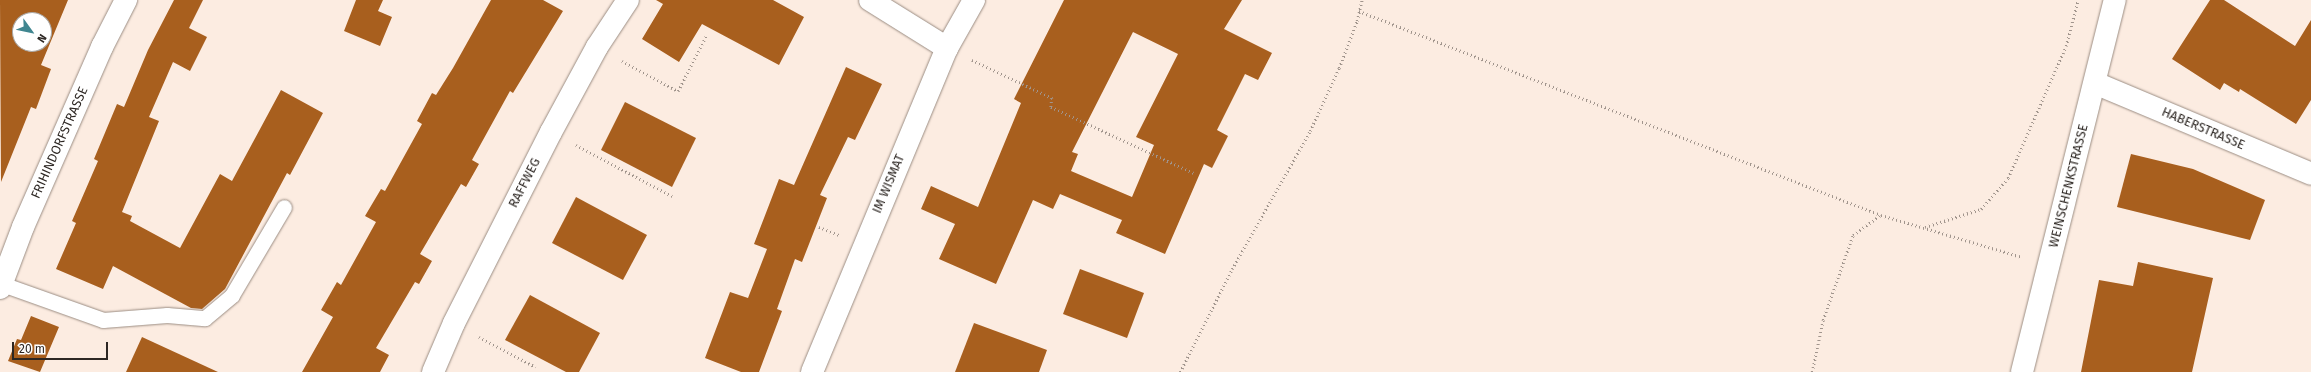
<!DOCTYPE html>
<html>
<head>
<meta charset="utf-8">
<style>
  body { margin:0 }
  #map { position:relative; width:2311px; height:372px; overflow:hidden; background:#fcece1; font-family:"Fira Sans",sans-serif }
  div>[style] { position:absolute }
  .building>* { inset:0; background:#a85f1e }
  .path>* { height:2.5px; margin-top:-1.25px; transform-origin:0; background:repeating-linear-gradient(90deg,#a1958d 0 1px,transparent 0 4px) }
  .roads { filter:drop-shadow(0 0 1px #9b8d83) drop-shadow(0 0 1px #9b8d83) }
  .lane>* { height:15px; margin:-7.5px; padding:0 7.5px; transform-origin:7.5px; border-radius:7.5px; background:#fff }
  .street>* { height:22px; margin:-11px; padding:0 11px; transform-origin:11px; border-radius:11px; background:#fff }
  span { translate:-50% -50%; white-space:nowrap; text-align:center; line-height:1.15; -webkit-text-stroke:4px #fff; paint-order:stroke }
  .street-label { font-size:13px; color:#2d2723 }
  .north { position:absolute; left:12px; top:12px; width:40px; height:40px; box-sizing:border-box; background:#fff; border:1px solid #aba9a7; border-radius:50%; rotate:123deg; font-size:11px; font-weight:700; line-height:16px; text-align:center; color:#2d2723 }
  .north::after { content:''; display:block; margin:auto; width:14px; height:18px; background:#408690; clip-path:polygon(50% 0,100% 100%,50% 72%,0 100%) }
  .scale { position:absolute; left:12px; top:342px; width:96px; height:18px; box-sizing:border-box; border:2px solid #2d2723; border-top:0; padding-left:5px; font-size:12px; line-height:14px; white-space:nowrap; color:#2d2723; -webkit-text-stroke:3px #fff; paint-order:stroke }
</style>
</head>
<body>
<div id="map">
  <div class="building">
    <div style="clip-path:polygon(evenodd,0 0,68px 0,41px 65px,51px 69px,36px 109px,31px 107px,1px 182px,0 0,20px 20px,44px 20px,44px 44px,20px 44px,20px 20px)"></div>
    <div style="clip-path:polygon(174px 0,203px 0,189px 28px,207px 37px,190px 71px,173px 62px,149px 117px,159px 121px,122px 212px,132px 216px,130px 221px,180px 248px,220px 174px,232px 181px,281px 90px,323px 113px,290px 175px,287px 173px,225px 289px,202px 309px,191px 308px,113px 266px,103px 289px,56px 269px,76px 223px,72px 221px,98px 161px,94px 159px,117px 104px,124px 107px,148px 50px)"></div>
    <div style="clip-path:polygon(356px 0,383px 0,378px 11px,392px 17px,380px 46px,344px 31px)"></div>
    <div style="clip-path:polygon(491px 0,543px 0,563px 11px,513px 93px,510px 91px,472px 160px,479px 164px,466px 187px,461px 184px,420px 254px,432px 261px,419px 284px,415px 282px,376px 348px,389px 355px,380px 372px,302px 372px,333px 317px,321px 310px,337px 282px,341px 285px,376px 222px,365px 216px,381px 189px,385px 191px,422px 124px,417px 121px,432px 93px,436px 95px,453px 68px)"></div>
    <div style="clip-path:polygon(656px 0,773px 0,804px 17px,779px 65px,702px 24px,679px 62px,642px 39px,663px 4px)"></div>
    <div style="clip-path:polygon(evenodd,1064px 0,1242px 0,1224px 29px,1272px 53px,1258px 80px,1245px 74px,1217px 130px,1228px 136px,1212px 168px,1204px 164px,1165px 254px,1116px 233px,1122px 220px,1060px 194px,1053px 209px,1033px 200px,996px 284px,939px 259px,955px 224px,921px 209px,931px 186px,978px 207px,1021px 103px,1014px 99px,1064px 0,1133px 32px,1178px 54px,1136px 137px,1154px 145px,1132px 197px,1071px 171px,1078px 154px,1072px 152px,1133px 32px)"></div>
    <div style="clip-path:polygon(2210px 0,2224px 0,2295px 46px,2311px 20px,2311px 100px,2296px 124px,2240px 89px,2239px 92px,2224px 83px,2220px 90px,2172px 59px)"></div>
    <div style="clip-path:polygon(846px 67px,882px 84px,855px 140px,848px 137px,820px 195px,827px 198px,802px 262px,795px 259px,777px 309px,782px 311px,759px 372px,741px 372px,705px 358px,730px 292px,748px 298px,767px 249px,754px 244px,779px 179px,794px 185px)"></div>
    <div style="clip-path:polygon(625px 102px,696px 138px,672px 187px,601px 150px)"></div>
    <div style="clip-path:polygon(2131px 154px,2193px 169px,2265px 200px,2250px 240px,2117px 207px)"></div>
    <div style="clip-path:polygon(576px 197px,647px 235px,623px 280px,552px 243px)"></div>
    <div style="clip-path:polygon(2138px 262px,2213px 278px,2192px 372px,2081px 372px,2099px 280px,2133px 286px)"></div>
    <div style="clip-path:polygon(1080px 269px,1144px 293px,1127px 338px,1063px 314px)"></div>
    <div style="clip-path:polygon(530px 295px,600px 333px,579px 372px,566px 372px,505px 340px)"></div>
    <div style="clip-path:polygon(31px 316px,59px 327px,40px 372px,8px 361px,17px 339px,21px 340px)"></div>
    <div style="clip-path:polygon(974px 323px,1047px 350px,1039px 372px,955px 372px)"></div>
    <div style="clip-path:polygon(142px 337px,218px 372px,126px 372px)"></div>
  </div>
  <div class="path">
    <div style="left:1359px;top:11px;width:560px;rotate:21.35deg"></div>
    <div style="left:1881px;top:215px;width:147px;rotate:16.6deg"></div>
    <div style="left:972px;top:60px;width:89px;rotate:25.4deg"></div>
    <div style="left:1052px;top:98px;width:9px;rotate:96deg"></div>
    <div style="left:1051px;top:107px;width:157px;rotate:24.8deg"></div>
    <div style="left:622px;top:61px;width:64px;rotate:28.2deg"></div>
    <div style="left:678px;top:91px;width:62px;rotate:-63deg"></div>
    <div style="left:576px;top:145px;width:109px;rotate:28deg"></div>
    <div style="left:819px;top:227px;width:22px;rotate:22deg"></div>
    <div style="left:1925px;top:227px;width:59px;rotate:-17.8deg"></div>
    <div style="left:1981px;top:209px;width:41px;rotate:-48.9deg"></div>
    <div style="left:2008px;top:178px;width:144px;rotate:-66.3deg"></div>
    <div style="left:2066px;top:46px;width:48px;rotate:-75.4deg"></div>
    <div style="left:479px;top:337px;width:64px;rotate:27.8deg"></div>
    <div style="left:1180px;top:372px;width:115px;rotate:-63.2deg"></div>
    <div style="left:1232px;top:269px;width:159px;rotate:-60.5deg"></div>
    <div style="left:1310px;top:131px;width:69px;rotate:-65.3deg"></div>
    <div style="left:1339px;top:68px;width:50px;rotate:-69deg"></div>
    <div style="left:1357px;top:21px;width:22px;rotate:-77deg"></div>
    <div style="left:1812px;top:372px;width:53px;rotate:-78.1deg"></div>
    <div style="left:1823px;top:320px;width:90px;rotate:-70.6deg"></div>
    <div style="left:1853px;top:235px;width:34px;rotate:-36deg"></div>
  </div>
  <div class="roads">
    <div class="lane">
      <div style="left:2px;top:284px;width:107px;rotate:19.6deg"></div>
      <div style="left:103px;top:320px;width:64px;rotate:-4.5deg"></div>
      <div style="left:167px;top:315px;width:38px;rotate:5deg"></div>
      <div style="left:205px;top:318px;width:35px;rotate:-40deg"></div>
      <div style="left:232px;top:295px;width:102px;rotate:-59.4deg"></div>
    </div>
    <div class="street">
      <div style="left:870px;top:0;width:91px;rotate:31.9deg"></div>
      <div style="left:2095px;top:83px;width:234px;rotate:22.8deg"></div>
      <div style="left:0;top:288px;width:65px;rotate:-69.3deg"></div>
      <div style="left:23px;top:227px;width:197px;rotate:-66.3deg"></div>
      <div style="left:102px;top:47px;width:53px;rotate:-62.9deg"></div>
      <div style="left:433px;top:372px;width:53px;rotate:-66.8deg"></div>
      <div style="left:454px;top:323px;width:214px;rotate:-63.1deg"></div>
      <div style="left:551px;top:132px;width:97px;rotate:-61.6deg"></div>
      <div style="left:597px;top:47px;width:56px;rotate:-56.6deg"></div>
      <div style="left:812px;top:372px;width:351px;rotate:-67.4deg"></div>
      <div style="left:947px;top:48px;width:55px;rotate:-60.6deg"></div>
      <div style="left:2022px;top:372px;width:383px;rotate:-76deg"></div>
    </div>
  </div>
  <div class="street-label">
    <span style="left:2203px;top:129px;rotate:23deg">HABERSTRASSE</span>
    <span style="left:60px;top:143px;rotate:-66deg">FRIHINDORFSTRASSE</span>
    <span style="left:525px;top:183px;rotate:-63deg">RAFFWEG</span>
    <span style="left:889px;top:184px;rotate:-67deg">IM WISMAT</span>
    <span style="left:2069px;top:186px;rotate:-76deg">WEINSCHENKSTRASSE</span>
  </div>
  <div class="north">N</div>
  <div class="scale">20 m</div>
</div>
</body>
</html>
